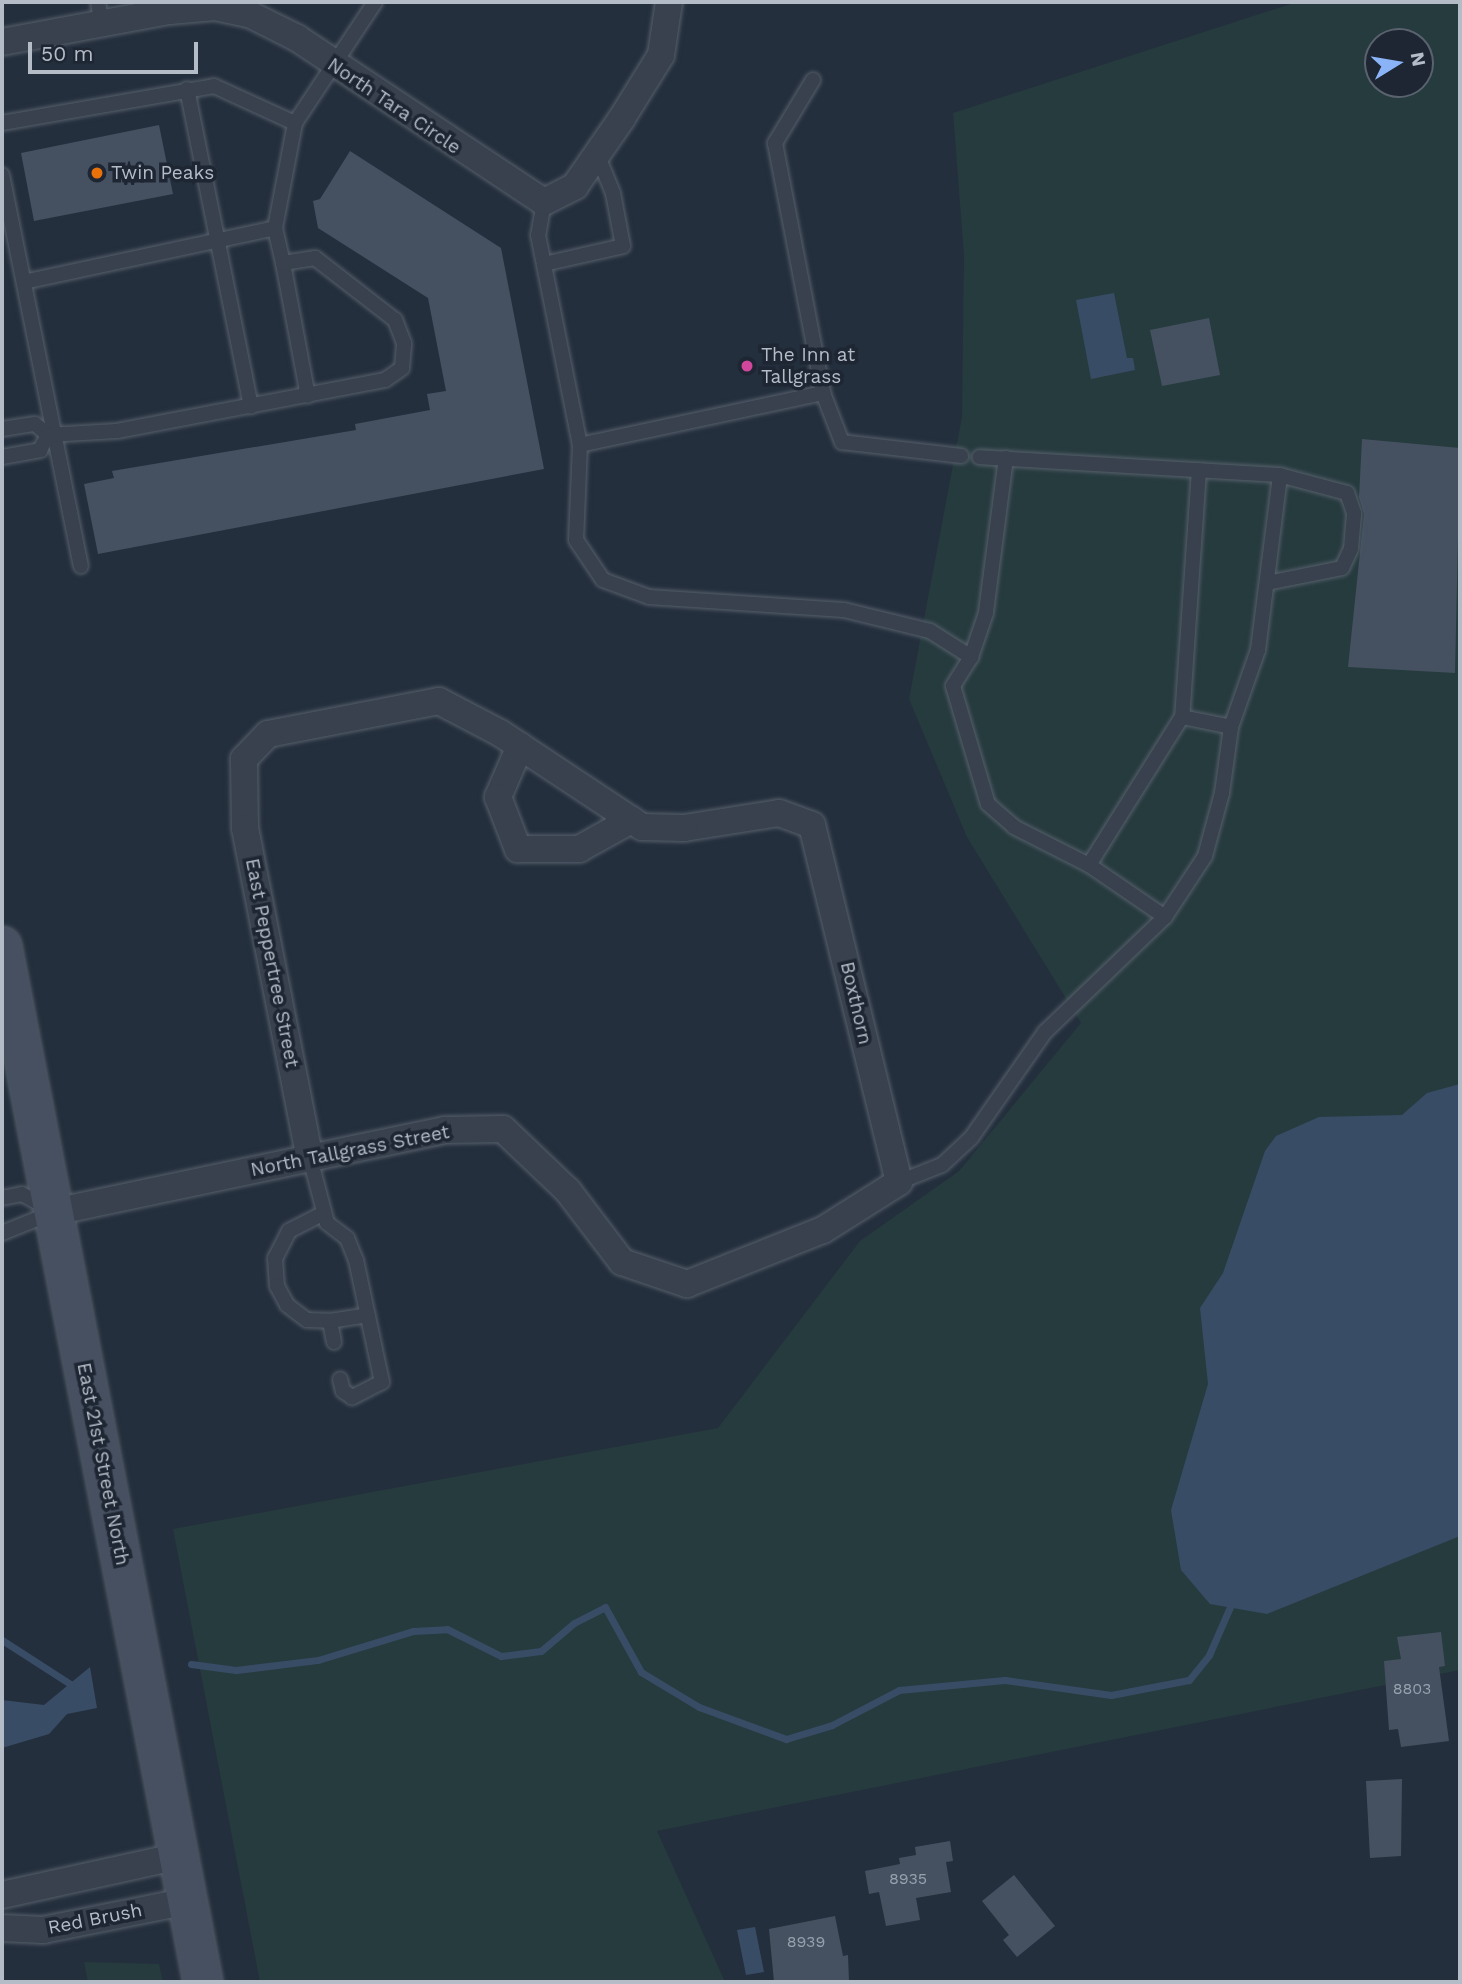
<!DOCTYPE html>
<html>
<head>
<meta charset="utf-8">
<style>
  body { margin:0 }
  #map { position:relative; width:1462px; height:1984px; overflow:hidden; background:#242f3d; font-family:"Work Sans",sans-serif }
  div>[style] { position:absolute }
  .green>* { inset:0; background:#263b3e }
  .water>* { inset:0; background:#394c66 }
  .stream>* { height:7px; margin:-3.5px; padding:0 3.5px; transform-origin:3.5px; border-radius:3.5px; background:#394c66 }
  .building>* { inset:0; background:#455161 }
  .roads { filter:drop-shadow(0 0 2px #565f6b) drop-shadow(0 0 2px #565f6b) }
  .service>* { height:14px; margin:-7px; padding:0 7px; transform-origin:7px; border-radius:7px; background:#38414d }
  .minor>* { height:26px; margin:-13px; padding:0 13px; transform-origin:13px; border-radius:13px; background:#38414d }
  .secondary>* { height:38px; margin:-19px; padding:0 19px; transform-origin:19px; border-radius:19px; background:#465060 }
  .dots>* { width:19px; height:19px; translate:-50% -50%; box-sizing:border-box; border:4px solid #1d2632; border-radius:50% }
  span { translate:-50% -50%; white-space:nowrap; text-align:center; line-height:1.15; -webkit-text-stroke:7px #1d2632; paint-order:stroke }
  .number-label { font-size:16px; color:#98a1ae }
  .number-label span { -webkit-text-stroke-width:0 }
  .street-label { font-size:19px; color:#b4bcc8 }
  .poi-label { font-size:19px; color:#b4bcc8 }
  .left { translate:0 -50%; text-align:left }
  .frame { position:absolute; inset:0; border:4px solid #b4bcc8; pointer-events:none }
  .north { position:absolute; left:1364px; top:28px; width:70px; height:70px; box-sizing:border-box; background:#1d2632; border:2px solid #59626e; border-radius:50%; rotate:79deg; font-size:19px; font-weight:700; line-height:28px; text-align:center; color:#b4bcc8 }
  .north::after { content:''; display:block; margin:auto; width:24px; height:32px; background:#8ab4f7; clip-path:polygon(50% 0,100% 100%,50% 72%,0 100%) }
  .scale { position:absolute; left:28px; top:42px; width:170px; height:32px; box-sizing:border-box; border:4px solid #b4bcc8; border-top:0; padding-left:9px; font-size:21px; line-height:24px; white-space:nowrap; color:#b4bcc8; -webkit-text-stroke:5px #1d2632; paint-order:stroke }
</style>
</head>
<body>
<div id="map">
  <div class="green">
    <div style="clip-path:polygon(evenodd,1297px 2px,1460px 2px,1460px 1670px,657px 1831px,725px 1982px,260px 1982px,173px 1529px,718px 1428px,860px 1241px,959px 1171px,1081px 1023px,967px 837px,909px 699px,962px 417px,964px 255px,953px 113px,1297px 2px,1378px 42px,1420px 42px,1420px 84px,1378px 84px,1378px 42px)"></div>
    <div style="clip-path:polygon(84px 1962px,159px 1964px,163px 1982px,88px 1982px)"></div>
  </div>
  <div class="water">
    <div style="clip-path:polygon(1114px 293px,1127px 358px,1133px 358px,1135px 370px,1091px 379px,1076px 300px)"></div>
    <div style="clip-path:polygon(1460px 1084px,1460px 1536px,1267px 1614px,1210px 1604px,1181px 1570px,1171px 1510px,1208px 1384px,1200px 1308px,1223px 1273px,1265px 1151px,1276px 1136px,1319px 1117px,1402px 1115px,1427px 1093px)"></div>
    <div style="clip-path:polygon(90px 1667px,97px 1708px,67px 1714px,49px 1734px,2px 1748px,2px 1700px,44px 1705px)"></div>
    <div style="clip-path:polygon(755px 1927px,764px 1972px,746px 1975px,737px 1930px)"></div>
  </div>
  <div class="stream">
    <div style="left:2px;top:1640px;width:87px;rotate:32.8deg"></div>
    <div style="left:191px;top:1664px;width:45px;rotate:7.6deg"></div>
    <div style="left:236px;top:1670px;width:83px;rotate:-7deg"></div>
    <div style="left:318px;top:1660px;width:99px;rotate:-17deg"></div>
    <div style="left:413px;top:1631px;width:34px;rotate:-3deg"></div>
    <div style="left:447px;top:1629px;width:60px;rotate:26.6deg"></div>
    <div style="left:501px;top:1656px;width:40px;rotate:-7.1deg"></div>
    <div style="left:541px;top:1651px;width:43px;rotate:-40.3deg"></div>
    <div style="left:574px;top:1623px;width:35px;rotate:-27deg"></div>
    <div style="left:605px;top:1607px;width:74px;rotate:61deg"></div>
    <div style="left:641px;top:1672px;width:68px;rotate:31.1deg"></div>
    <div style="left:699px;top:1707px;width:93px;rotate:20.2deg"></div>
    <div style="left:786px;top:1739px;width:48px;rotate:-16.9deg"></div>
    <div style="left:832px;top:1725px;width:76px;rotate:-27.6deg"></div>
    <div style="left:899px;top:1690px;width:106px;rotate:-5.4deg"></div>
    <div style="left:1005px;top:1680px;width:107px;rotate:8.1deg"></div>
    <div style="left:1111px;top:1695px;width:79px;rotate:-10.9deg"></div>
    <div style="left:1189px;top:1680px;width:32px;rotate:-51deg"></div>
    <div style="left:1209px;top:1655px;width:52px;rotate:-66.4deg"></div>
  </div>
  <div class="building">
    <div style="clip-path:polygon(159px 125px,173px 194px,34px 221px,21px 153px)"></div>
    <div style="clip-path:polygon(350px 151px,501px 248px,544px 469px,98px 554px,84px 484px,114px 478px,112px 471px,356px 430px,355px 424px,430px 410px,427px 394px,446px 391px,428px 298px,318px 228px,313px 201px,320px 199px)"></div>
    <div style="clip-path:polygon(1209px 318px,1220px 375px,1162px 386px,1150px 330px)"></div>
    <div style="clip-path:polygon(1362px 439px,1460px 448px,1455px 673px,1348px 667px,1364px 514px,1359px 497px)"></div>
    <div style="clip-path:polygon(1441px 1632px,1445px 1666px,1439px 1667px,1449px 1741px,1401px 1747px,1398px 1729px,1389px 1730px,1384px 1661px,1401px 1659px,1397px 1637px)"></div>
    <div style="clip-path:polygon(1402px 1779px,1401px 1856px,1370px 1858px,1366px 1781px)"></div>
    <div style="clip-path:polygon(950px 1841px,953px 1861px,946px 1862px,951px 1892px,916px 1898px,920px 1920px,886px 1926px,879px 1892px,869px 1894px,865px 1871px,900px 1864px,899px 1858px,916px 1855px,915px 1847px)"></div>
    <div style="clip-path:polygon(1014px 1875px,1055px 1926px,1017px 1957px,1003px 1940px,1009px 1935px,982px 1901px)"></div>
    <div style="clip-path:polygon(835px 1916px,843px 1956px,848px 1955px,849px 1982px,774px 1982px,769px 1929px)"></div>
  </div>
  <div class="roads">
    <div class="service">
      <div style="left:98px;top:2px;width:22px;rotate:80deg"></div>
      <div style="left:813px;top:80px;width:74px;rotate:121.1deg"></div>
      <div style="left:775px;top:143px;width:255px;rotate:79.1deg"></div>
      <div style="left:823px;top:393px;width:53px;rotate:68.8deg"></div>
      <div style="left:842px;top:442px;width:120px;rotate:6.7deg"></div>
      <div style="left:187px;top:89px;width:324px;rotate:78.6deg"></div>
      <div style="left:2px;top:123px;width:215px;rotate:-9.9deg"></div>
      <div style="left:214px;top:86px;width:89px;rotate:24.6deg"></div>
      <div style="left:2px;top:175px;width:399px;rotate:78.6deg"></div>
      <div style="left:544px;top:202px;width:34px;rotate:100deg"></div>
      <div style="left:538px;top:235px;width:214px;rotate:78.7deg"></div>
      <div style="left:580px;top:445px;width:95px;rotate:92.4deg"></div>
      <div style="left:576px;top:540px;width:48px;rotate:56deg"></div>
      <div style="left:603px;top:580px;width:49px;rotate:20.3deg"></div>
      <div style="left:649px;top:597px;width:195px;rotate:3.8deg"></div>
      <div style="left:844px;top:610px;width:89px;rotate:13.7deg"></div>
      <div style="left:930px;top:631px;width:49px;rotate:32.4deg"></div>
      <div style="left:283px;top:263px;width:135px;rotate:79.4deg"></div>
      <div style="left:544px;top:264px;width:81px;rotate:-12.8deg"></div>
      <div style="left:623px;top:246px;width:54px;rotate:-100.7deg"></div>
      <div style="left:613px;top:193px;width:42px;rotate:-112.3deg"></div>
      <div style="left:24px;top:282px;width:257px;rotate:-12.1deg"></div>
      <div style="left:2px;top:429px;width:33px;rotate:-9deg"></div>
      <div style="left:35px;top:424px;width:17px;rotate:40deg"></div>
      <div style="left:48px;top:435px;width:69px;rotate:-3.3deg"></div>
      <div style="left:117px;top:431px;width:273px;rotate:-10.8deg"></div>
      <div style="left:385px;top:380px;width:21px;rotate:-35deg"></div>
      <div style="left:402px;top:368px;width:25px;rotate:-85deg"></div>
      <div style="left:404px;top:343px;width:25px;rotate:-111deg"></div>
      <div style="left:395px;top:320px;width:101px;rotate:-142.2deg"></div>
      <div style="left:315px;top:258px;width:32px;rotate:171deg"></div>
      <div style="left:283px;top:263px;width:36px;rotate:-103deg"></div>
      <div style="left:275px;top:228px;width:107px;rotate:-79.2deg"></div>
      <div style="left:295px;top:123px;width:145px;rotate:-56.5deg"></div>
      <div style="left:580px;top:445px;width:249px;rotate:-12.1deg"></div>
      <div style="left:2px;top:457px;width:39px;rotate:-10deg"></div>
      <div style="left:40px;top:450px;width:17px;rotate:-62deg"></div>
      <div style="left:1006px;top:458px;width:156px;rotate:97.4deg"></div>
      <div style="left:986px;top:613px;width:46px;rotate:108.8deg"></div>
      <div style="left:971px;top:657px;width:34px;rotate:122deg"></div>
      <div style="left:953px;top:686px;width:123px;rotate:73.5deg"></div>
      <div style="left:988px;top:804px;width:35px;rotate:41deg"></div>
      <div style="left:1014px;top:827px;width:84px;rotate:26.9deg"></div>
      <div style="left:1089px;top:865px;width:92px;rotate:34.4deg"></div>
      <div style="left:1199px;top:470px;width:248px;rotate:93.9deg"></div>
      <div style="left:1182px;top:717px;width:50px;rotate:11.5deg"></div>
      <div style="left:1267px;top:583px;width:76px;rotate:-11.3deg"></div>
      <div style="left:1342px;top:568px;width:21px;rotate:-65deg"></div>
      <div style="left:1351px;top:549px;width:36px;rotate:-85deg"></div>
      <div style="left:1354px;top:513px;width:21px;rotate:-109deg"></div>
      <div style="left:1347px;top:493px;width:69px;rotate:-165deg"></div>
      <div style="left:1089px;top:865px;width:175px;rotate:-57.9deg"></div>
      <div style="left:310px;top:1158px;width:67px;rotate:75.3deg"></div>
      <div style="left:327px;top:1223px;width:25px;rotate:37deg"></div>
      <div style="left:347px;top:1238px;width:24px;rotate:68deg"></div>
      <div style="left:356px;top:1260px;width:125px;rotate:78deg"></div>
      <div style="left:382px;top:1382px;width:34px;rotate:153deg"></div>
      <div style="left:352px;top:1397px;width:11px;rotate:-146deg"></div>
      <div style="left:343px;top:1391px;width:12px;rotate:-104deg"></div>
      <div style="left:899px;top:1182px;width:46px;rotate:-21.6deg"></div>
      <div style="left:942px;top:1165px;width:40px;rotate:-43deg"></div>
      <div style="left:971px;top:1138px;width:129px;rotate:-55.1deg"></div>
      <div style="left:1045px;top:1032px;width:166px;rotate:-43.8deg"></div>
      <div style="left:1165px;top:917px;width:73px;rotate:-56.7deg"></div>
      <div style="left:1205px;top:856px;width:65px;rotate:-74.9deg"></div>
      <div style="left:1222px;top:793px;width:67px;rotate:-82.2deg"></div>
      <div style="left:1231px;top:727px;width:82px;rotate:-70.7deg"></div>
      <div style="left:1258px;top:650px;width:176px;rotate:-82.8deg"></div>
      <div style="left:1280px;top:475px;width:301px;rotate:-176.6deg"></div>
      <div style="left:2px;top:1198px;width:20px;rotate:-11deg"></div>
      <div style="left:22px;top:1194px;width:37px;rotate:29deg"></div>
      <div style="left:54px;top:1212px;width:56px;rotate:158deg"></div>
      <div style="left:324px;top:1213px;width:39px;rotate:153deg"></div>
      <div style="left:289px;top:1231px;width:30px;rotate:117deg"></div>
      <div style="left:275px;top:1258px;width:28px;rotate:86deg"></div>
      <div style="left:277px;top:1286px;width:21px;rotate:62deg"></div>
      <div style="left:287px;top:1305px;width:25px;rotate:37deg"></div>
      <div style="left:307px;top:1320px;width:23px;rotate:2deg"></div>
      <div style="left:334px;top:1342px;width:21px;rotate:-101deg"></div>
      <div style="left:330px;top:1321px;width:38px;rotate:-9deg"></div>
    </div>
    <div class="minor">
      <div style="left:2px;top:42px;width:171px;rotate:-10.5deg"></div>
      <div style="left:170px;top:11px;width:45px;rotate:-5.1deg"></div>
      <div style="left:215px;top:7px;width:35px;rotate:12deg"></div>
      <div style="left:249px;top:14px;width:54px;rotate:26.6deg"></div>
      <div style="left:297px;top:38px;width:296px;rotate:33.6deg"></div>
      <div style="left:544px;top:202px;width:35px;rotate:-27deg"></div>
      <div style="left:575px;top:186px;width:83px;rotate:-55.3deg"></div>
      <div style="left:622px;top:118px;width:74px;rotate:-58.2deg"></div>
      <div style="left:661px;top:55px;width:54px;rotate:-81.4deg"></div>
      <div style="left:520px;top:746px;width:56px;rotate:113.3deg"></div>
      <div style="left:498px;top:797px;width:56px;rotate:69deg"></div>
      <div style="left:518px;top:849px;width:61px"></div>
      <div style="left:579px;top:849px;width:60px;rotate:-29.1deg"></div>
      <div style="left:54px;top:1212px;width:262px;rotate:-11.9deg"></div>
      <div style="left:310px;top:1158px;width:138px;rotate:-11.7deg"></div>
      <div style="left:445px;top:1130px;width:58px;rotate:-1deg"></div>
      <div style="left:503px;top:1129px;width:90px;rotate:43.6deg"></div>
      <div style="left:568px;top:1191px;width:89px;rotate:52.7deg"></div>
      <div style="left:622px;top:1262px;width:69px;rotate:18.7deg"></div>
      <div style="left:687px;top:1284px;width:146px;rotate:-21.7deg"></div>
      <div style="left:823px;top:1230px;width:90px;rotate:-32.3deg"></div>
      <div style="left:899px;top:1182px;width:367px;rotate:-103.7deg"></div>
      <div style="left:812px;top:825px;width:35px;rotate:-160deg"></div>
      <div style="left:779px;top:813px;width:96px;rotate:171deg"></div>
      <div style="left:684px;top:828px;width:42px;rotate:-178.6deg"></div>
      <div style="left:642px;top:827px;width:170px;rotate:-146.5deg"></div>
      <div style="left:500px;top:733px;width:69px;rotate:-152.3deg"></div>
      <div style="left:439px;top:701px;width:174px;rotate:169.1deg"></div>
      <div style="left:268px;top:734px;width:35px;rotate:134deg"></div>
      <div style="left:244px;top:759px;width:69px;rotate:89.2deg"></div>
      <div style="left:245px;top:828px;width:336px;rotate:78.9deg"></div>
      <div style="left:2px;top:1895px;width:181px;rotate:-12.4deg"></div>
      <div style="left:2px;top:1928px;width:41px;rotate:2.8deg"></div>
      <div style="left:43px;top:1930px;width:148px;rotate:-11.3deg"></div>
    </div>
    <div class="secondary">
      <div style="left:2px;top:946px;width:1055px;rotate:79.02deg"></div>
    </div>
  </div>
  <div class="dots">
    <div style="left:97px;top:173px;background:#e8710a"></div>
    <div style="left:747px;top:366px;background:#d1479c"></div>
  </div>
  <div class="number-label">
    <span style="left:1412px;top:1689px">8803</span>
    <span style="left:908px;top:1879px">8935</span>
    <span style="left:806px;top:1942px">8939</span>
  </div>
  <div class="street-label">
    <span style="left:394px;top:106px;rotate:34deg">North Tara Circle</span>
    <span style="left:272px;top:963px;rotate:79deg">East Peppertree Street</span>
    <span style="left:856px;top:1003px;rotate:77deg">Boxthorn</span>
    <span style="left:350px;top:1151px;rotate:-11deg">North Tallgrass Street</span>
    <span style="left:103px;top:1464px;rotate:79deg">East 21st Street North</span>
    <span style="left:95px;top:1919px;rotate:-11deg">Red Brush</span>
  </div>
  <div class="poi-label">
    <span class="left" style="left:111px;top:173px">Twin Peaks</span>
    <span class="left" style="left:761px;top:366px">The Inn at<br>Tallgrass</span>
  </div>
  <div class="frame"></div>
  <div class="north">N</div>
  <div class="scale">50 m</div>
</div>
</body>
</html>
